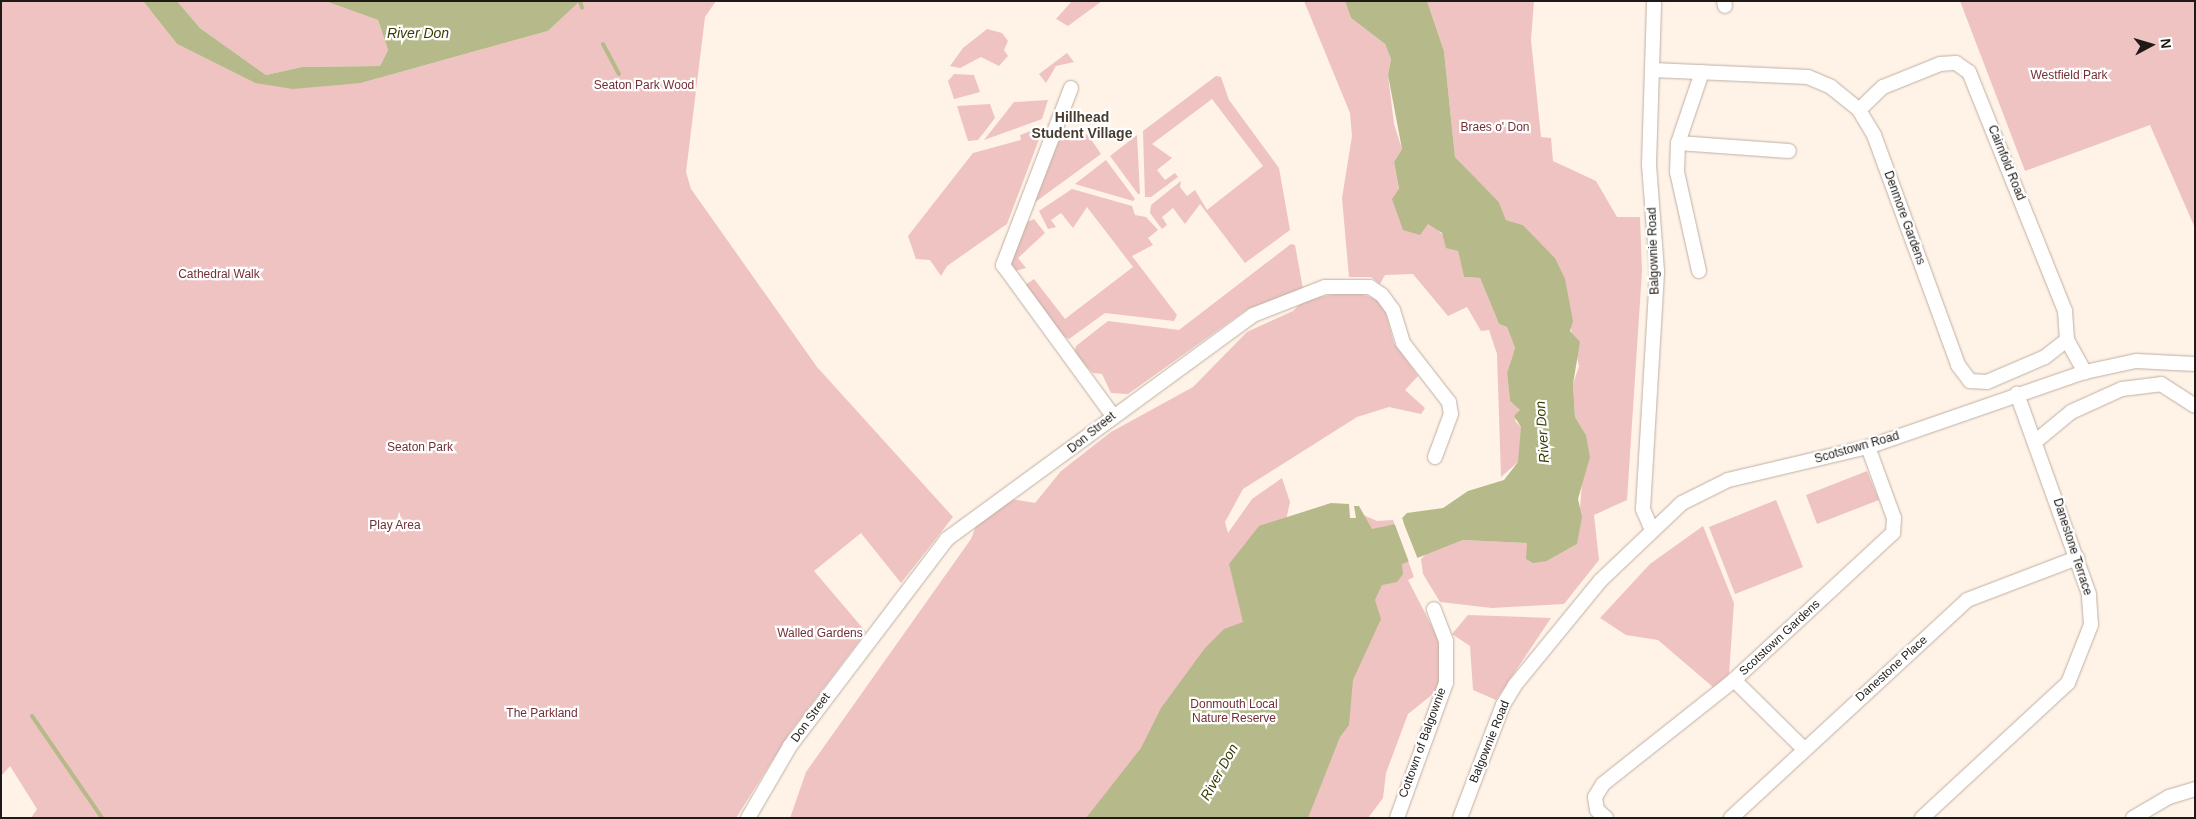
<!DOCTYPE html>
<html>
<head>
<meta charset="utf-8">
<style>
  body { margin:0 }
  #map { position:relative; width:2196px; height:819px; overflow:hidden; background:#fff2e7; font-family:Arial,sans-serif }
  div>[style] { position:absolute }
  .green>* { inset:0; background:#eec3c2 }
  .water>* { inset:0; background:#b6ba8a }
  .pier>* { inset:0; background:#fff2e7 }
  .stream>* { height:4px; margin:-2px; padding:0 2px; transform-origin:2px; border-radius:2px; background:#b6ba8a }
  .roads { filter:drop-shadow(0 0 1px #beb0a2) drop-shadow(0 0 1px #beb0a2) }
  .minor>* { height:14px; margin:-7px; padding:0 7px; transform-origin:7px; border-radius:7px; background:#fff }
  span { translate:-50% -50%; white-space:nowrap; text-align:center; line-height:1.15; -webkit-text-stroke:4.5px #fff; paint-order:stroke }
  .park-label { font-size:12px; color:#733034 }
  .street-label { font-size:12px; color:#1f1a15 }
  .water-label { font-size:14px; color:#3a3c00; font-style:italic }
  .neighbourhood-label { font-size:14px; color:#493d31; font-weight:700 }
  .frame { position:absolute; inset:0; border:2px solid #1f1a15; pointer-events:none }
  .north { position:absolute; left:2126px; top:20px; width:50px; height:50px; -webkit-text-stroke:4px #fff; paint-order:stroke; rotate:84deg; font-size:14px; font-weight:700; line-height:20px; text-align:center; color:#1f1a15 }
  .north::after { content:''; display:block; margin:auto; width:18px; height:22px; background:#1f1a15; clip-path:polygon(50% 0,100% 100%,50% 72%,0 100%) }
</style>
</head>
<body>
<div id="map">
  <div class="green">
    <div style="clip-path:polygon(1px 1px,143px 1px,177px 44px,255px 83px,361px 83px,548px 31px,580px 1px,716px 1px,705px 17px,686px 172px,691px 189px,817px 367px,953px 517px,901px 583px,861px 533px,814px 571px,866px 632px,791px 731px,736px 818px,31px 818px,37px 809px,10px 766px,1px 776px)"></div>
    <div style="clip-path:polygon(177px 1px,325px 1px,378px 20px,388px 50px,380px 66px,302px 67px,266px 75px,200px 28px)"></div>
    <div style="clip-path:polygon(1072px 1px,1102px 1px,1068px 26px,1056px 19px)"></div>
    <div style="clip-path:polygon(1304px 1px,1345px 1px,1351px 18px,1385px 44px,1391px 59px,1388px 75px,1394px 124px,1402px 149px,1394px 162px,1399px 190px,1458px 251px,1464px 277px,1480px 278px,1499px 324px,1507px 327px,1515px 348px,1507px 373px,1510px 401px,1520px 410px,1515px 421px,1521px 427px,1522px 443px,1518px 462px,1501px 477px,1497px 354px,1489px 330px,1481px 331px,1467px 307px,1448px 316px,1413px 274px,1385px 275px,1380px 284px,1371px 277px,1349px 277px,1342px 198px,1352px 136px,1350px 113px)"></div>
    <div style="clip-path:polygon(1427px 1px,1534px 1px,1531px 40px,1541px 137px,1551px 138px,1553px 161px,1596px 181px,1617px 217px,1640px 217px,1642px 271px,1627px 500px,1594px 515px,1599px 560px,1564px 604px,1492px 608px,1440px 602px,1423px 574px,1421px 559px,1426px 554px,1463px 540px,1527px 543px,1547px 561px,1577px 544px,1586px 435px,1575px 417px,1573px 384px,1579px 366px,1555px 258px,1523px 225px,1506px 220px,1499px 202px,1455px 157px,1444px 51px)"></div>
    <div style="clip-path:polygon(1960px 1px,2195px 1px,2195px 228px,2150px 125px,2025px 171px)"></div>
    <div style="clip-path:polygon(987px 29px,1002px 33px,1008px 41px,1004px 50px,1008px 56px,999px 66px,981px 57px,960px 68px,950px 66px,963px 48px)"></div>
    <div style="clip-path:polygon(1067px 53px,1074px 62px,1056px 66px,1046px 83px,1039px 74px)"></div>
    <div style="clip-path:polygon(954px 74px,974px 75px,980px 92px,954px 99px,948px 81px)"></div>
    <div style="clip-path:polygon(1216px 76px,1221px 77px,1229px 100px,1279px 168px,1290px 230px,1245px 263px,1200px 204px,1185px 224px,1173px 208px,1162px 217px,1167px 225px,1162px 229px,1150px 213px,1151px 205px,1181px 181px,1180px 187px,1187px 196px,1195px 190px,1207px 210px,1263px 166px,1212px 99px,1152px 144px,1172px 158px,1157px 170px,1165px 180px,1175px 173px,1178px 177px,1151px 197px,1145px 197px,1143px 131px)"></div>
    <div style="clip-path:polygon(1048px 100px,1042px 119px,984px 140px,1014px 102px)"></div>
    <div style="clip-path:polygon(990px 104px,995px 118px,978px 140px,968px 141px,957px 106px)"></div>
    <div style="clip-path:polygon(1044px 126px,1007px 224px,947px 266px,941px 276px,930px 260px,916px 259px,908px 236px,973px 153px,1021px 140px,1020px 135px)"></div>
    <div style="clip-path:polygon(1075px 128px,1088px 135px,1101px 154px,1034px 203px,1059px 141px)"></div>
    <div style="clip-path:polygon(1137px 135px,1140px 194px,1138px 194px,1110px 156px)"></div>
    <div style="clip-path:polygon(1106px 160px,1135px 199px,1133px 201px,1075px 184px)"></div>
    <div style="clip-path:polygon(1072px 189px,1132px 206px,1135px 215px,1146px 217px,1158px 230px,1148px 238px,1153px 245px,1132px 256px,1177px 315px,1174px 321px,1105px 313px,1069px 339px,1062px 335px,1025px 285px,1034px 279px,1065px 319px,1133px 267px,1087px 207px,1073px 228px,1061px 213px,1051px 220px,1056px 227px,1048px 229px,1039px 211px)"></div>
    <div style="clip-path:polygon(1034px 219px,1045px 233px,1018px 258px,1026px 268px,1015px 271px,1010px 262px,1025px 223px)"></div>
    <div style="clip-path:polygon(1291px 244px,1295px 245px,1303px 289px,1246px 310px,1128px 394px,1111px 393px,1102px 374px,1093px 373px,1074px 354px,1076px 346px,1108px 321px,1179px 330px)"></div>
    <div style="clip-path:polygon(1351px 290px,1379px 300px,1385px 310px,1394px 343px,1418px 376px,1405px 390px,1425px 408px,1421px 414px,1389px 407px,1357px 417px,1243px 489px,1225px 522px,1228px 533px,1252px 499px,1282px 478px,1290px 502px,1285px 525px,1345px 515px,1353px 522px,1361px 514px,1377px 521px,1393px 520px,1414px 577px,1408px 580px,1440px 642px,1440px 667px,1438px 690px,1408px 714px,1386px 773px,1383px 798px,1368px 818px,790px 818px,806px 772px,971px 539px,978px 521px,1011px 499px,1035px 503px,1061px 471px,1111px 432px,1193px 387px,1247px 332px,1293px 311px,1303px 301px)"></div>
    <div style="clip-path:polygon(1867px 471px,1879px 500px,1817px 524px,1806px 495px)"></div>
    <div style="clip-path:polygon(1776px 500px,1803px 567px,1735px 594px,1709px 527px)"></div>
    <div style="clip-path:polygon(1703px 526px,1734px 603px,1729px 674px,1713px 687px,1658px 640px,1626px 635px,1600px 618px,1650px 564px)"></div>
    <div style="clip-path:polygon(1468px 615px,1551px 618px,1496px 700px,1473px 690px,1470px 646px,1452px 634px)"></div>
  </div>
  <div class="water">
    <div style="clip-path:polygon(143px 1px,177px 1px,200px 28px,266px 75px,302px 67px,380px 66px,388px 50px,378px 20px,325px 1px,580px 1px,548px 31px,361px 83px,293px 89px,255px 83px,177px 44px)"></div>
    <div style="clip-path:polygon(1345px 1px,1427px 1px,1444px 51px,1455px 157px,1499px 202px,1506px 220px,1523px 225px,1555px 258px,1565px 279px,1573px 321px,1570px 331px,1580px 342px,1573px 384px,1575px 417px,1586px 435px,1590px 457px,1578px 499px,1582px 517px,1577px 544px,1547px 561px,1533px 563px,1526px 559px,1527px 543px,1463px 540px,1402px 564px,1403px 574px,1397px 582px,1382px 585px,1375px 600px,1381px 619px,1353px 680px,1349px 725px,1340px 737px,1308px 818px,1086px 818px,1141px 748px,1161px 708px,1205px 648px,1224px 629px,1243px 622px,1229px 564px,1259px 526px,1331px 503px,1349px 504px,1350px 518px,1356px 518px,1354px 506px,1359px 506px,1372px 529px,1396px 524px,1407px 513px,1443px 508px,1468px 491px,1504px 480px,1518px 462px,1521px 427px,1514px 416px,1520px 410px,1510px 401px,1507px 373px,1515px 348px,1507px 327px,1499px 324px,1480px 278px,1464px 277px,1458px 251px,1446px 248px,1442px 233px,1428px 224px,1420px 235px,1403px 230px,1392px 199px,1399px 189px,1394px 162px,1402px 149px,1388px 75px,1391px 59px,1385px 44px,1351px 18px)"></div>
  </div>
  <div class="pier">
    <div style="clip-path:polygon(1402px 517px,1404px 524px,1419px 562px,1410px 565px,1394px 522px)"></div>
  </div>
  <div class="stream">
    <div style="left:580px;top:1px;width:7px;rotate:74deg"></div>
    <div style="left:603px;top:44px;width:34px;rotate:62deg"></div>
    <div style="left:32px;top:716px;width:124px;rotate:55.5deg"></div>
  </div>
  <div class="roads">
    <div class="minor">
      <div style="left:1724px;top:1px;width:5px;rotate:79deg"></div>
      <div style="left:1653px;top:70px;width:155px;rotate:2.6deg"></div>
      <div style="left:1808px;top:77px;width:25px;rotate:23deg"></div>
      <div style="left:1831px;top:87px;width:36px;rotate:39deg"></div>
      <div style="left:1859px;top:110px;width:29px;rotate:59deg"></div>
      <div style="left:1874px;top:135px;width:245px;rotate:69.9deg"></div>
      <div style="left:1958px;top:365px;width:20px;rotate:53deg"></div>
      <div style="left:1970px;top:381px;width:17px;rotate:3deg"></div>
      <div style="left:1987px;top:382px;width:63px;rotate:-23.3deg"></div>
      <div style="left:2045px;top:357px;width:28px;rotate:-38deg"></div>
      <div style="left:1071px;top:88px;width:190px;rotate:111deg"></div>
      <div style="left:1003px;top:265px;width:187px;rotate:53.9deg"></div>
      <div style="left:1859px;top:110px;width:33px;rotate:-44deg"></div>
      <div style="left:1883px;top:87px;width:61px;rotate:-22deg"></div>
      <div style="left:1940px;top:64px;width:16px;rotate:-4deg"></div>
      <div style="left:1956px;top:63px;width:16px;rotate:35deg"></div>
      <div style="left:1969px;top:72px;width:258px;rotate:68.1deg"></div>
      <div style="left:2065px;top:311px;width:29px;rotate:86deg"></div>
      <div style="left:2067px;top:340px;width:37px;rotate:61deg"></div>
      <div style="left:1678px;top:143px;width:111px;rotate:4.1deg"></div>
      <div style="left:1699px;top:271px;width:101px;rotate:-102.5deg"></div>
      <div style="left:1677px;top:172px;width:29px;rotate:-88deg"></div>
      <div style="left:1678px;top:143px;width:75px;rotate:-71.3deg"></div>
      <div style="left:2036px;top:441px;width:45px;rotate:-39.6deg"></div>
      <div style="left:2071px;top:412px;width:56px;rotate:-24.3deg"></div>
      <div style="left:2122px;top:389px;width:39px;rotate:-7deg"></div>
      <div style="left:2161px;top:384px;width:40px;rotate:32.9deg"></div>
      <div style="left:1651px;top:528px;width:21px;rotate:-113deg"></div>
      <div style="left:1643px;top:509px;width:238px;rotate:-86.6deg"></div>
      <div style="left:1657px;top:271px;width:107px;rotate:-94.3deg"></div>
      <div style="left:1649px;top:164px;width:163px;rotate:-88.2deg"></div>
      <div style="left:1734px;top:680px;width:98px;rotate:44.6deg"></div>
      <div style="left:748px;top:818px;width:83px;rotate:-59.7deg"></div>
      <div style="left:790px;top:746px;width:260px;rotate:-52.8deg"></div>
      <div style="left:947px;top:539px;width:379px;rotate:-36.2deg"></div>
      <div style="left:1253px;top:315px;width:77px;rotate:-21.3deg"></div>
      <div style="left:1325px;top:287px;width:45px"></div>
      <div style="left:1370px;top:287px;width:14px;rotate:34deg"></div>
      <div style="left:1382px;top:295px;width:19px;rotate:54deg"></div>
      <div style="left:1393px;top:310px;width:34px;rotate:73deg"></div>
      <div style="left:1403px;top:343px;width:75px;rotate:52.1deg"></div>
      <div style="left:1449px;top:402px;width:12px;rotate:81deg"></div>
      <div style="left:1451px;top:414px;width:46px;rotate:110.4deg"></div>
      <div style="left:1397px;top:818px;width:144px;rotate:-70.1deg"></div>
      <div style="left:1446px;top:683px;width:42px;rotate:-90deg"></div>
      <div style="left:1446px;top:641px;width:34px;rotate:-111deg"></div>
      <div style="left:1460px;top:818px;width:121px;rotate:-69.2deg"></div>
      <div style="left:1503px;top:705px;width:23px;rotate:-59deg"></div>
      <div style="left:1515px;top:685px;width:134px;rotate:-50.7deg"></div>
      <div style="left:1600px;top:581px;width:113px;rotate:-43.6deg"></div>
      <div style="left:1682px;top:503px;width:51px;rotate:-26.6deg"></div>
      <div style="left:1728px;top:480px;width:144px;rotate:-13.3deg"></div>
      <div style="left:1868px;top:447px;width:230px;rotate:-19.1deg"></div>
      <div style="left:2085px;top:372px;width:52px;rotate:-12.2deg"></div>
      <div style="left:2136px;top:361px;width:59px;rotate:2.9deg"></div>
      <div style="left:1606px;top:818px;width:12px;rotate:-138deg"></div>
      <div style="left:1597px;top:810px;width:13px;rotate:-99deg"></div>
      <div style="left:1595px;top:797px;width:15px;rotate:-58deg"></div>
      <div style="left:1603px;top:784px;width:167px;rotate:-38.4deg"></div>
      <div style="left:1734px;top:680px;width:217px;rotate:-42.8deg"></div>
      <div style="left:1893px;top:533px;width:15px;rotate:-86deg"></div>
      <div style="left:1894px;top:518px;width:76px;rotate:-110.1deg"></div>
      <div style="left:1731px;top:818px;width:321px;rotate:-42.7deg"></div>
      <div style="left:1967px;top:600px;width:118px;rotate:-20.9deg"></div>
      <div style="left:1922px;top:818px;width:199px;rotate:-42.8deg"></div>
      <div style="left:2068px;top:683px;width:62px;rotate:-68.4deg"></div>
      <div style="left:2091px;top:625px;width:31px;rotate:-94deg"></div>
      <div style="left:2089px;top:594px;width:213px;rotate:-109.8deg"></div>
      <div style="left:2133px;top:818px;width:42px;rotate:-30.3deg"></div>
      <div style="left:2169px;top:797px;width:27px;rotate:-17deg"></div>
    </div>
  </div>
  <div class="park-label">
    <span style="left:2069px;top:76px">Westfield Park</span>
    <span style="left:644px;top:86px">Seaton Park Wood</span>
    <span style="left:1495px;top:128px">Braes o' Don</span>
    <span style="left:219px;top:275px">Cathedral Walk</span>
    <span style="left:420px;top:448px">Seaton Park</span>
    <span style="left:395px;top:526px">Play Area</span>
    <span style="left:820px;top:634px">Walled Gardens</span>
    <span style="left:1234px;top:712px">Donmouth Local<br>Nature Reserve</span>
    <span style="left:542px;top:714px">The Parkland</span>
  </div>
  <div class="street-label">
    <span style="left:2006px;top:163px;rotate:68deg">Cairnfold Road</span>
    <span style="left:1904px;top:218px;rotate:70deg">Denmore Gardens</span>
    <span style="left:1654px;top:251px;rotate:-92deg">Balgownie Road</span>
    <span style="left:1092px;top:433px;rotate:-39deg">Don Street</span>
    <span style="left:1857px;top:448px;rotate:-16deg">Scotstown Road</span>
    <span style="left:2072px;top:547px;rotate:72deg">Danestone Terrace</span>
    <span style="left:1780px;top:638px;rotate:-43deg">Scotstown Gardens</span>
    <span style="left:1892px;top:669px;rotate:-42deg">Danestone Place</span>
    <span style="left:811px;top:718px;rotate:-54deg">Don Street</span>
    <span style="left:1490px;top:742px;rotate:-68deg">Balgownie Road</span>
    <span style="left:1423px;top:743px;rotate:-70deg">Cottown of Balgownie</span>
  </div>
  <div class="water-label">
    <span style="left:418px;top:33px">River Don</span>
    <span style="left:1542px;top:432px;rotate:-94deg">River Don</span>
    <span style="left:1219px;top:772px;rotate:-61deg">River Don</span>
  </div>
  <div class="neighbourhood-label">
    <span style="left:1082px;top:125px">Hillhead<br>Student Village</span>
  </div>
  <div class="frame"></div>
  <div class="north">N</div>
</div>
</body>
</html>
